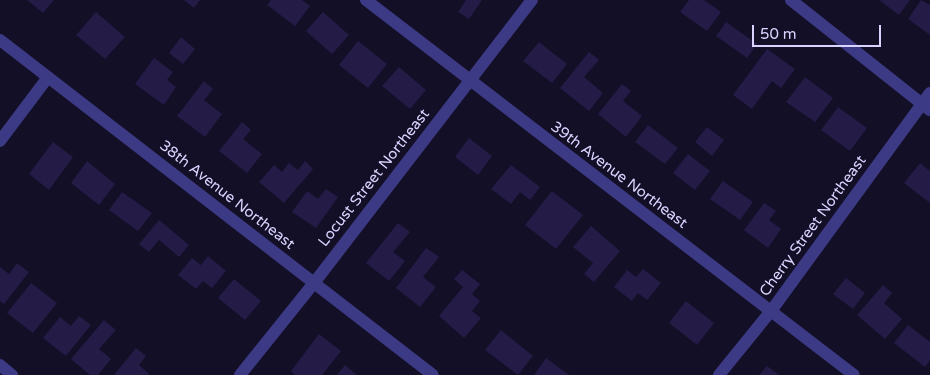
<!DOCTYPE html>
<html>
<head>
<meta charset="utf-8">
<style>
  body { margin:0 }
  #map { position:relative; width:930px; height:375px; overflow:hidden; background:#130f26; font-family:"Varela Round",sans-serif }
  div>[style] { position:absolute }
  .building>* { inset:0; background:#241b47 }
  .minor>* { height:12px; margin:-6px; padding:0 6px; transform-origin:6px; border-radius:6px; background:#3d3a85 }
  span { translate:-50% -50%; white-space:nowrap; text-align:center; line-height:1.15; -webkit-text-stroke:4px #130f26; paint-order:stroke }
  .street-label { font-size:15px; color:#d9d4ff }
  .scale { position:absolute; left:752px; top:25px; width:129px; height:22px; box-sizing:border-box; border:2px solid #d9d4ff; border-top:0; padding-left:6px; font-size:15px; line-height:18px; white-space:nowrap; color:#d9d4ff; -webkit-text-stroke:4px #130f26; paint-order:stroke }
</style>
</head>
<body>
<div id="map">
  <div class="building">
    <div style="clip-path:polygon(27px 0,54px 0,43px 13px)"></div>
    <div style="clip-path:polygon(184px 0,200px 0,194px 8px)"></div>
    <div style="clip-path:polygon(271px 0,302px 0,310px 6px,295px 26px,267px 5px)"></div>
    <div style="clip-path:polygon(466px 0,482px 0,469px 19px,458px 12px)"></div>
    <div style="clip-path:polygon(689px 0,704px 0,721px 12px,707px 31px,680px 12px)"></div>
    <div style="clip-path:polygon(879px 0,910px 0,899px 15px)"></div>
    <div style="clip-path:polygon(921px 0,930px 5px,930px 35px,908px 19px)"></div>
    <div style="clip-path:polygon(96px 12px,125px 37px,105px 59px,76px 35px)"></div>
    <div style="clip-path:polygon(323px 12px,349px 35px,332px 54px,306px 31px)"></div>
    <div style="clip-path:polygon(726px 22px,757px 44px,747px 58px,716px 36px)"></div>
    <div style="clip-path:polygon(181px 37px,195px 49px,183px 64px,169px 53px)"></div>
    <div style="clip-path:polygon(358px 41px,387px 64px,368px 88px,339px 65px)"></div>
    <div style="clip-path:polygon(539px 42px,567px 64px,552px 83px,523px 61px)"></div>
    <div style="clip-path:polygon(767px 49px,795px 69px,781px 88px,772px 81px,752px 109px,733px 95px)"></div>
    <div style="clip-path:polygon(589px 52px,599px 60px,584px 77px,603px 93px,589px 111px,560px 88px)"></div>
    <div style="clip-path:polygon(154px 58px,173px 72px,167px 80px,176px 87px,164px 105px,135px 84px)"></div>
    <div style="clip-path:polygon(399px 67px,426px 90px,410px 109px,382px 86px)"></div>
    <div style="clip-path:polygon(805px 77px,833px 98px,815px 122px,786px 102px)"></div>
    <div style="clip-path:polygon(204px 81px,213px 89px,204px 100px,222px 114px,205px 137px,177px 116px)"></div>
    <div style="clip-path:polygon(622px 84px,631px 91px,623px 101px,642px 116px,626px 137px,598px 114px)"></div>
    <div style="clip-path:polygon(838px 107px,867px 128px,850px 151px,821px 130px)"></div>
    <div style="clip-path:polygon(242px 122px,251px 130px,243px 139px,262px 154px,247px 173px,219px 151px)"></div>
    <div style="clip-path:polygon(648px 125px,678px 148px,665px 164px,635px 142px)"></div>
    <div style="clip-path:polygon(707px 127px,724px 140px,712px 156px,695px 142px)"></div>
    <div style="clip-path:polygon(469px 138px,492px 156px,478px 175px,455px 157px)"></div>
    <div style="clip-path:polygon(53px 142px,73px 157px,49px 190px,29px 174px)"></div>
    <div style="clip-path:polygon(688px 154px,710px 171px,695px 190px,673px 173px)"></div>
    <div style="clip-path:polygon(87px 161px,115px 184px,99px 205px,71px 183px)"></div>
    <div style="clip-path:polygon(305px 161px,313px 169px,284px 203px,259px 182px,274px 165px,282px 172px,289px 163px,298px 170px)"></div>
    <div style="clip-path:polygon(920px 163px,930px 171px,930px 203px,904px 183px)"></div>
    <div style="clip-path:polygon(511px 165px,540px 187px,530px 200px,520px 192px,511px 204px,491px 189px)"></div>
    <div style="clip-path:polygon(723px 181px,753px 202px,740px 220px,710px 199px)"></div>
    <div style="clip-path:polygon(326px 189px,338px 197px,316px 228px,292px 212px,307px 191px,318px 199px)"></div>
    <div style="clip-path:polygon(552px 191px,583px 215px,556px 249px,525px 225px)"></div>
    <div style="clip-path:polygon(122px 192px,152px 213px,138px 231px,109px 210px)"></div>
    <div style="clip-path:polygon(764px 203px,776px 211px,769px 220px,781px 229px,768px 248px,744px 230px)"></div>
    <div style="clip-path:polygon(159px 220px,189px 245px,179px 257px,159px 240px,149px 252px,139px 244px)"></div>
    <div style="clip-path:polygon(398px 223px,410px 232px,393px 252px,405px 261px,389px 281px,366px 263px)"></div>
    <div style="clip-path:polygon(591px 226px,620px 251px,594px 282px,584px 274px,593px 263px,573px 247px)"></div>
    <div style="clip-path:polygon(426px 248px,439px 257px,423px 277px,436px 287px,420px 307px,396px 288px)"></div>
    <div style="clip-path:polygon(208px 256px,226px 271px,212px 288px,203px 281px,196px 289px,178px 275px,192px 258px,201px 265px)"></div>
    <div style="clip-path:polygon(17px 263px,29px 272px,4px 304px,0 301px,0 267px,9px 274px)"></div>
    <div style="clip-path:polygon(643px 269px,661px 283px,647px 300px,638px 293px,632px 301px,614px 287px,627px 270px,636px 277px)"></div>
    <div style="clip-path:polygon(462px 270px,480px 284px,472px 294px,480px 301px,472px 311px,481px 318px,464px 338px,439px 316px,463px 287px,454px 279px)"></div>
    <div style="clip-path:polygon(846px 278px,865px 293px,853px 309px,833px 294px)"></div>
    <div style="clip-path:polygon(234px 279px,261px 301px,245px 320px,218px 298px)"></div>
    <div style="clip-path:polygon(31px 283px,57px 303px,33px 333px,7px 313px)"></div>
    <div style="clip-path:polygon(883px 285px,892px 293px,884px 303px,902px 319px,885px 339px,857px 315px)"></div>
    <div style="clip-path:polygon(686px 301px,714px 323px,697px 345px,669px 323px)"></div>
    <div style="clip-path:polygon(79px 316px,91px 325px,66px 356px,43px 338px,60px 317px,71px 326px)"></div>
    <div style="clip-path:polygon(104px 320px,116px 330px,99px 349px,111px 359px,98px 375px,90px 375px,71px 359px)"></div>
    <div style="clip-path:polygon(908px 325px,930px 342px,930px 360px,925px 367px,894px 343px)"></div>
    <div style="clip-path:polygon(501px 330px,533px 356px,518px 375px,485px 350px)"></div>
    <div style="clip-path:polygon(319px 334px,341px 351px,322px 375px,295px 375px,291px 371px)"></div>
    <div style="clip-path:polygon(136px 348px,146px 356px,139px 365px,149px 374px,148px 375px,114px 375px)"></div>
    <div style="clip-path:polygon(546px 358px,569px 375px,534px 375px)"></div>
    <div style="clip-path:polygon(345px 365px,357px 375px,337px 375px)"></div>
    <div style="clip-path:polygon(767px 366px,779px 375px,759px 375px)"></div>
  </div>
  <div class="minor">
    <div style="left:366px;top:0;width:615px;rotate:37.54deg"></div>
    <div style="left:791px;top:0;width:177px;rotate:38.4deg"></div>
    <div style="left:0;top:40px;width:547px;rotate:37.73deg"></div>
    <div style="left:0;top:141px;width:80px;rotate:-53.1deg"></div>
    <div style="left:0;top:365px;width:16px;rotate:40deg"></div>
    <div style="left:240px;top:375px;width:118px;rotate:-51.2deg"></div>
    <div style="left:314px;top:283px;width:357px;rotate:-52.4deg"></div>
    <div style="left:719px;top:375px;width:82px;rotate:-50.9deg"></div>
    <div style="left:771px;top:311px;width:270px;rotate:-53.9deg"></div>
  </div>
  <div class="street-label">
    <span style="left:619px;top:175px;rotate:37deg">39th Avenue Northeast</span>
    <span style="left:374px;top:178px;rotate:-52deg">Locust Street Northeast</span>
    <span style="left:227px;top:195px;rotate:38deg">38th Avenue Northeast</span>
    <span style="left:813px;top:226px;rotate:-54deg">Cherry Street Northeast</span>
  </div>
  <div class="scale">50 m</div>
</div>
</body>
</html>
